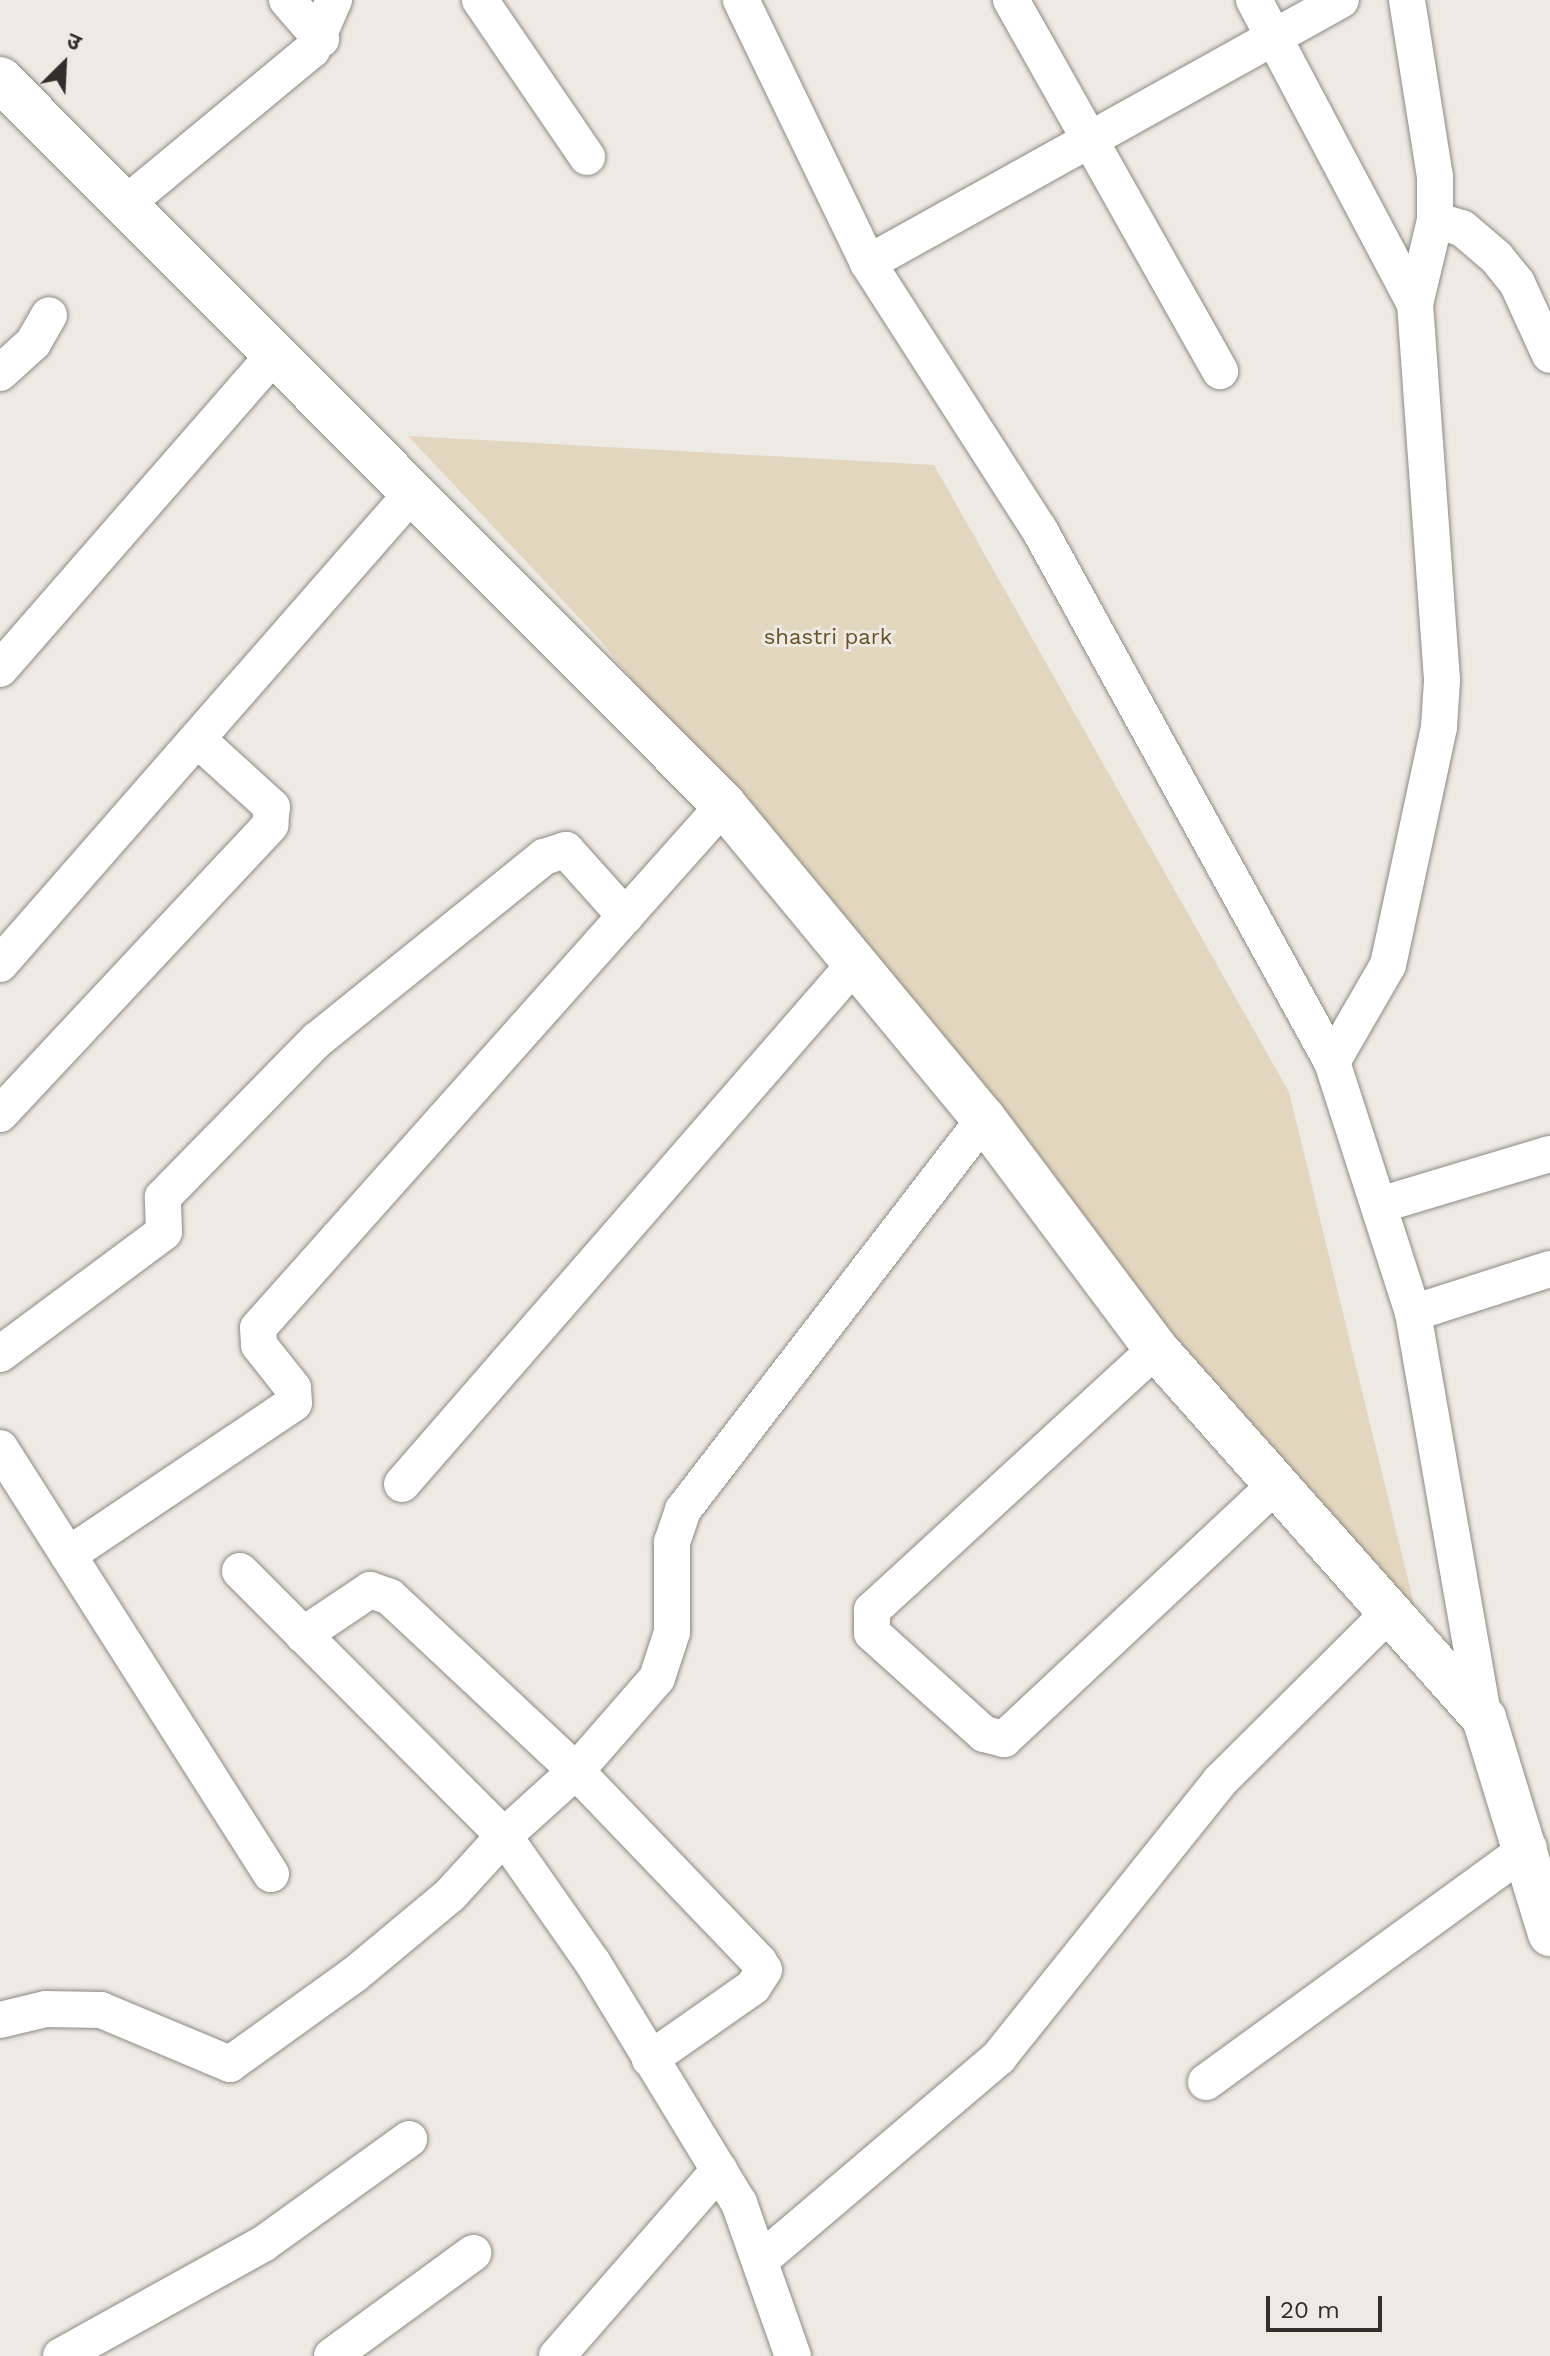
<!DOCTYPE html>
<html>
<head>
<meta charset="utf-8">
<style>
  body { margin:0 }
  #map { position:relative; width:1550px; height:2356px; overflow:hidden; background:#ede9e3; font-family:"Work Sans","Noto Sans Devanagari",sans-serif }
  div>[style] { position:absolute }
  .green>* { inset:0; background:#e3d6bf }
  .roads { filter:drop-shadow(0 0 2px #8d8a84) drop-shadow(0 0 2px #8d8a84) }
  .minor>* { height:36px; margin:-18px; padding:0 18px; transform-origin:18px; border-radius:18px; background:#fff }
  .tertiary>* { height:44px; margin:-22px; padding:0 22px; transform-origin:22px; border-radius:22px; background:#fff }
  span { translate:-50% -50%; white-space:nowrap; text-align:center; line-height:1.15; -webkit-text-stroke:6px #ede9e3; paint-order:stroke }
  .park-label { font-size:22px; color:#685122 }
  .north { position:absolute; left:24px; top:24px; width:80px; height:80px; -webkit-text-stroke:6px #ede9e3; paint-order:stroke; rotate:24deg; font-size:22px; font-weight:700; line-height:32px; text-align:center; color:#302f2d }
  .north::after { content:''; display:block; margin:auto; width:28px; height:36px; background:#302f2d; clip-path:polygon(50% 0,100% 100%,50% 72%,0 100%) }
  .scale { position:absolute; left:1266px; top:2296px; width:116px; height:36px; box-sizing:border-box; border:4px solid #302f2d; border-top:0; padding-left:10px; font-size:24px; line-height:28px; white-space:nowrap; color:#302f2d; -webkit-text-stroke:6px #ede9e3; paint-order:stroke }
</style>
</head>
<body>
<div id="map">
  <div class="green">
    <div style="clip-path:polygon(408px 436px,934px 465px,1289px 1092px,1426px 1653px,599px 639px)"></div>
  </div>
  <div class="roads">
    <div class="minor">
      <div style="left:287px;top:0;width:52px;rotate:48.9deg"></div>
      <div style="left:480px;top:0;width:190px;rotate:55.7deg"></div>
      <div style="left:741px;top:0;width:292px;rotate:64.2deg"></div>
      <div style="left:868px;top:263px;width:316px;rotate:57.3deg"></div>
      <div style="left:1039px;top:529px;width:608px;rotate:61.2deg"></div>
      <div style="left:1332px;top:1062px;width:264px;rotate:72.1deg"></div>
      <div style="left:1413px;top:1313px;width:411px;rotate:80.1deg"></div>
      <div style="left:1011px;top:0;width:426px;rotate:60.6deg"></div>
      <div style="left:1254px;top:0;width:344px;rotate:62.1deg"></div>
      <div style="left:128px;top:202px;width:239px;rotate:-39.6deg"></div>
      <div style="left:312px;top:50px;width:55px;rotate:-66.3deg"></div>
      <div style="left:1435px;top:220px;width:28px;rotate:17deg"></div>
      <div style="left:1462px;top:228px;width:45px;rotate:40.5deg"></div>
      <div style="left:1496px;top:257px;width:33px;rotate:51deg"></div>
      <div style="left:1517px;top:283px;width:79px;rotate:65.4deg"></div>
      <div style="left:868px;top:263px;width:541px;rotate:-29.08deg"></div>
      <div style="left:0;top:373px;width:45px;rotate:-42.3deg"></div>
      <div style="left:33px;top:343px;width:32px;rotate:-60deg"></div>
      <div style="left:0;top:669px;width:415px;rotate:-48.9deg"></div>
      <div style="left:0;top:964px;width:627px;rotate:-48.81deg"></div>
      <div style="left:1332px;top:1062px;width:112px;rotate:-60deg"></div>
      <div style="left:1388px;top:965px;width:243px;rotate:-77.9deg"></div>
      <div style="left:1439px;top:727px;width:47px;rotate:-86.3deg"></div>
      <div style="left:1442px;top:680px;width:377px;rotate:-94.1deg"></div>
      <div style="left:1415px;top:304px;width:86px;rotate:-76.6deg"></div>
      <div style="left:1435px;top:220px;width:43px;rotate:-90deg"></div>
      <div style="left:1435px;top:177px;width:179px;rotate:-99deg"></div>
      <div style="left:0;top:1114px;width:396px;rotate:-46.9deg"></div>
      <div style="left:270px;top:825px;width:18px;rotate:-84deg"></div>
      <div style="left:272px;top:807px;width:100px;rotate:-137.8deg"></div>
      <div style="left:1383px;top:1204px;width:174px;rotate:-16.7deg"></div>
      <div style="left:1413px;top:1313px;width:144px;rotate:-17.8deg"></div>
      <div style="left:1156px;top:1349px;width:386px;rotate:137.4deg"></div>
      <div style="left:872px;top:1610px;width:23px;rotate:90deg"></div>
      <div style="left:872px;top:1633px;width:151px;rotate:42deg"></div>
      <div style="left:984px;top:1734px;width:21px;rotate:14deg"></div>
      <div style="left:1004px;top:1739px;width:369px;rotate:-43.1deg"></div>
      <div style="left:0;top:1354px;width:204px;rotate:-36.6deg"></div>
      <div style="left:164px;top:1232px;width:35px;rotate:-92deg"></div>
      <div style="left:163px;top:1197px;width:220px;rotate:-45.6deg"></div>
      <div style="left:317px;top:1040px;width:292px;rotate:-38.9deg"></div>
      <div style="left:544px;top:857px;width:23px;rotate:-18deg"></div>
      <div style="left:566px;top:850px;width:89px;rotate:48.2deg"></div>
      <div style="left:0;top:1448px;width:505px;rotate:57.54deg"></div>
      <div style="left:402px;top:1484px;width:685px;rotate:-48.96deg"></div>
      <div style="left:68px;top:1555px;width:272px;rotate:-33.9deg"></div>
      <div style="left:294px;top:1403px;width:15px;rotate:-94deg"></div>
      <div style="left:293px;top:1388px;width:55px;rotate:-128.3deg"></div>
      <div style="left:259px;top:1345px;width:17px;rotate:-93deg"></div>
      <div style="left:258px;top:1328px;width:700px;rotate:-48.3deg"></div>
      <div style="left:240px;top:1571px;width:374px;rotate:45.1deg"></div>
      <div style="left:504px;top:1836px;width:97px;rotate:-42.1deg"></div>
      <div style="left:576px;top:1771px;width:123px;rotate:-48.9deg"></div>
      <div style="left:657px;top:1678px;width:48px;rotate:-71.9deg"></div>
      <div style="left:672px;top:1632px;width:90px;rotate:-90deg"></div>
      <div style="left:672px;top:1542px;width:34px;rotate:-71deg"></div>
      <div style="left:683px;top:1510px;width:493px;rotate:-52.4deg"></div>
      <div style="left:303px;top:1635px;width:81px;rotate:-33.9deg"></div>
      <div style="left:370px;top:1590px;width:21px;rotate:19deg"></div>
      <div style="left:390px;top:1597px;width:255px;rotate:43.1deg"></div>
      <div style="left:576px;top:1771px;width:265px;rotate:46.2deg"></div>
      <div style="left:759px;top:1962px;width:9px;rotate:58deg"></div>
      <div style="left:764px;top:1970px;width:20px;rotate:123deg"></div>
      <div style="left:753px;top:1987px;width:126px;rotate:145deg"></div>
      <div style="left:0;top:2020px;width:47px;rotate:-13.4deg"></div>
      <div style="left:46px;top:2009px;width:55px;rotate:1deg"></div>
      <div style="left:101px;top:2010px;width:140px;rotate:22.7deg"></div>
      <div style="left:230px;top:2064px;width:153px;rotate:-35.7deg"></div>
      <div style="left:354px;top:1975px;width:125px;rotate:-39.8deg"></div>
      <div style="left:450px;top:1895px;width:80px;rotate:-47.5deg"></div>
      <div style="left:504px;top:1836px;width:155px;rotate:55deg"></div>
      <div style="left:593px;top:1963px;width:281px;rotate:58.7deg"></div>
      <div style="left:739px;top:2203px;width:162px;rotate:70.6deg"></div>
      <div style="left:1206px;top:2082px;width:399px;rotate:-36deg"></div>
      <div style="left:762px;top:2259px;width:311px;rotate:-40.4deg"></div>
      <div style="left:999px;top:2057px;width:354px;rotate:-51.3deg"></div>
      <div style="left:1220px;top:1781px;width:237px;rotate:-44.8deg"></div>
      <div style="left:61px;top:2356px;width:231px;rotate:-29deg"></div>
      <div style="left:263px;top:2244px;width:180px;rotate:-35.7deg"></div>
      <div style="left:332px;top:2356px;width:175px;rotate:-36.1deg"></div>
      <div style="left:557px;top:2356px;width:247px;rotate:-48.9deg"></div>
    </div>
    <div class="tertiary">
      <div style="left:0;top:79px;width:1025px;rotate:45.08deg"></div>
      <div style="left:724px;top:805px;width:408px;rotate:50.4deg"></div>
      <div style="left:984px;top:1119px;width:287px;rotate:53.2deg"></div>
      <div style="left:1156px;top:1349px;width:494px;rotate:48.4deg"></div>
      <div style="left:1484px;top:1718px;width:226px;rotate:73deg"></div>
    </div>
  </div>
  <div class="park-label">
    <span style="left:828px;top:637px">shastri park</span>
  </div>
  <div class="north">उ</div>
  <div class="scale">20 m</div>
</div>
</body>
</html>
